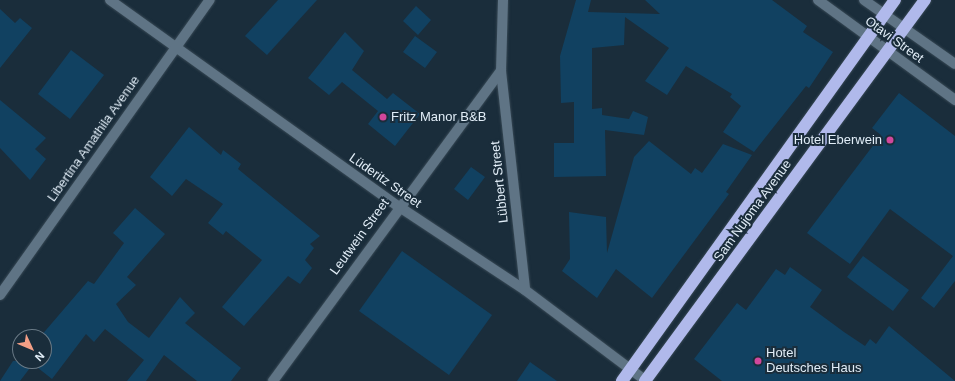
<!DOCTYPE html>
<html>
<head>
<meta charset="utf-8">
<style>
  body { margin:0 }
  #map { position:relative; width:955px; height:381px; overflow:hidden; background:#1a2d3b; font-family:Helvetica,sans-serif }
  div>[style] { position:absolute }
  .building>* { inset:0; background:#114161 }
  .roads { filter:drop-shadow(0 0 1px #384955) drop-shadow(0 0 1px #384955) }
  .minor>* { height:10px; margin:-5px; padding:0 5px; transform-origin:5px; border-radius:5px; background:#5f7485 }
  .highway>* { height:12px; margin:-6px; padding:0 6px; transform-origin:6px; border-radius:6px; background:#b0b9eb }
  .dots>* { width:11px; height:11px; translate:-50% -50%; box-sizing:border-box; border:2px solid #1a2d3b; border-radius:50% }
  span { translate:-50% -50%; white-space:nowrap; text-align:center; line-height:1.15; -webkit-text-stroke:4px #1a2d3b; paint-order:stroke }
  .street-label { font-size:13px; color:#e1edf7 }
  .poi-label { font-size:13px; color:#e1edf7 }
  .left { translate:0 -50%; text-align:left }
  .right { translate:-100% -50%; text-align:right }
  .north { position:absolute; left:12px; top:329px; width:40px; height:40px; box-sizing:border-box; background:#1a2d3b; border:1px solid #6a7a86; border-radius:50%; rotate:134deg; font-size:11px; font-weight:700; line-height:16px; text-align:center; color:#e1edf7 }
  .north::after { content:''; display:block; margin:auto; width:14px; height:18px; background:#f39f86; clip-path:polygon(50% 0,100% 100%,50% 72%,0 100%) }
</style>
</head>
<body>
<div id="map">
  <div class="building">
    <div style="clip-path:polygon(278px 0,317px 0,267px 55px,245px 36px)"></div>
    <div style="clip-path:polygon(576px 0,591px 0,588px 12px,660px 14px,645px 0,772px 0,807px 26px,803px 32px,833px 52px,809px 88px,806px 86px,754px 152px,723px 132px,741px 106px,730px 97px,732px 94px,686px 66px,667px 95px,645px 81px,669px 48px,625px 17px,624px 45px,592px 48px,592px 109px,602px 108px,602px 115px,629px 119px,633px 111px,648px 117px,644px 135px,605px 130px,606px 176px,554px 177px,554px 143px,574px 143px,574px 102px,561px 103px,560px 56px)"></div>
    <div style="clip-path:polygon(416px 6px,431px 20px,418px 35px,403px 21px)"></div>
    <div style="clip-path:polygon(0 9px,15px 23px,20px 18px,32px 28px,0 68px)"></div>
    <div style="clip-path:polygon(345px 32px,364px 51px,352px 70px,387px 99px,393px 93px,420px 114px,395px 146px,368px 124px,378px 111px,342px 82px,329px 95px,308px 78px)"></div>
    <div style="clip-path:polygon(415px 36px,437px 52px,425px 68px,403px 52px)"></div>
    <div style="clip-path:polygon(71px 50px,104px 75px,70px 119px,38px 94px)"></div>
    <div style="clip-path:polygon(899px 93px,955px 136px,955px 281px,934px 308px,921px 298px,953px 256px,890px 209px,850px 264px,807px 233px,881px 135px,872px 128px)"></div>
    <div style="clip-path:polygon(0 100px,46px 138px,35px 149px,46px 159px,30px 180px,0 148px)"></div>
    <div style="clip-path:polygon(189px 127px,221px 155px,223px 150px,241px 164px,238px 169px,320px 236px,310px 244px,314px 248px,305px 260px,312px 268px,300px 284px,288px 276px,244px 326px,222px 307px,262px 260px,226px 231px,223px 235px,208px 223px,223px 204px,186px 179px,172px 196px,150px 177px)"></div>
    <div style="clip-path:polygon(649px 141px,691px 174px,695px 168px,702px 173px,723px 144px,752px 155px,726px 192px,729px 194px,652px 298px,616px 269px,597px 298px,562px 271px,570px 259px,569px 212px,606px 217px,607px 253px,634px 157px)"></div>
    <div style="clip-path:polygon(471px 167px,485px 177px,468px 200px,454px 189px)"></div>
    <div style="clip-path:polygon(135px 208px,165px 234px,127px 277px,136px 285px,116px 304px,128px 322px,149px 338px,180px 297px,195px 313px,185px 323px,241px 368px,231px 381px,197px 381px,164px 355px,146px 381px,127px 381px,144px 360px,105px 329px,94px 342px,86px 334px,52px 379px,33px 364px,20px 381px,0 381px,13px 361px,44px 361px,44px 337px,40px 337px,88px 281px,94px 284px,124px 243px,113px 233px)"></div>
    <div style="clip-path:polygon(402px 251px,492px 315px,449px 375px,359px 311px)"></div>
    <div style="clip-path:polygon(863px 256px,909px 290px,893px 311px,847px 277px)"></div>
    <div style="clip-path:polygon(790px 267px,822px 290px,810px 307px,844px 332px,865px 346px,870px 339px,876px 344px,889px 326px,955px 381px,722px 381px,694px 359px,737px 303px,746px 310px,776px 269px,785px 275px)"></div>
    <div style="clip-path:polygon(530px 362px,557px 381px,517px 381px)"></div>
  </div>
  <div class="roads">
    <div class="minor">
      <div style="left:110px;top:0;width:354px;rotate:35.6deg"></div>
      <div style="left:398px;top:206px;width:152px;rotate:33.5deg"></div>
      <div style="left:525px;top:290px;width:151px;rotate:36.9deg"></div>
      <div style="left:503px;top:0;width:71px;rotate:91.6deg"></div>
      <div style="left:501px;top:71px;width:220px;rotate:83.7deg"></div>
      <div style="left:818px;top:0;width:170px;rotate:36.1deg"></div>
      <div style="left:864px;top:0;width:111px;rotate:35.1deg"></div>
      <div style="left:0;top:295px;width:362px;rotate:-54.6deg"></div>
      <div style="left:273px;top:381px;width:385px;rotate:-53.7deg"></div>
    </div>
    <div class="highway">
      <div style="left:622px;top:381px;width:469px;rotate:-54.4deg"></div>
      <div style="left:645px;top:381px;width:473px;rotate:-53.7deg"></div>
    </div>
  </div>
  <div class="dots">
    <div style="left:383px;top:117px;background:#d1479c"></div>
    <div style="left:890px;top:140px;background:#d1479c"></div>
    <div style="left:758px;top:361px;background:#d1479c"></div>
  </div>
  <div class="street-label">
    <span style="left:894px;top:40px;rotate:36deg">Otavi Street</span>
    <span style="left:94px;top:139px;rotate:-55deg">Libertina Amathila Avenue</span>
    <span style="left:385px;top:181px;rotate:35deg">Lüderitz Street</span>
    <span style="left:500px;top:182px;rotate:-96deg">Lübbert Street</span>
    <span style="left:753px;top:211px;rotate:-54deg">Sam Nujoma Avenue</span>
    <span style="left:360px;top:237px;rotate:-54deg">Leutwein Street</span>
  </div>
  <div class="poi-label">
    <span class="left" style="left:391px;top:117px">Fritz Manor B&amp;B</span>
    <span class="right" style="left:882px;top:140px">Hotel Eberwein</span>
    <span class="left" style="left:766px;top:361px">Hotel<br>Deutsches Haus</span>
  </div>
  <div class="north">N</div>
</div>
</body>
</html>
